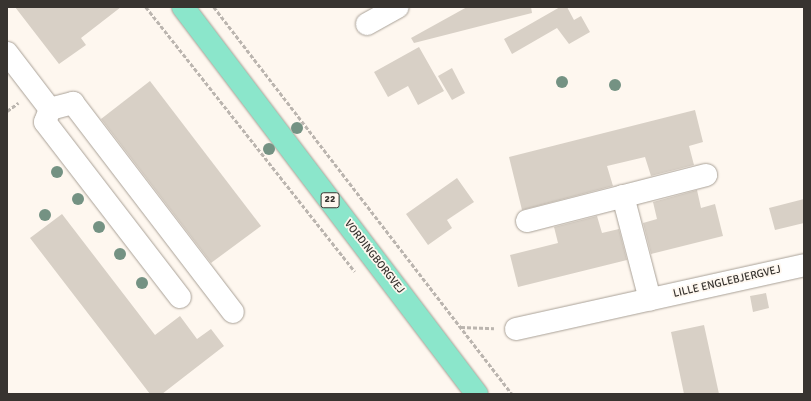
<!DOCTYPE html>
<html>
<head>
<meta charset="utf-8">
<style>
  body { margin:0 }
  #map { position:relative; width:811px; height:401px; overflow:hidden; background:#fef7ef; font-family:Signika,sans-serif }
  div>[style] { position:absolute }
  .building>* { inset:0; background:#d8d0c6 }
  .path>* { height:2.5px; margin-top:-1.25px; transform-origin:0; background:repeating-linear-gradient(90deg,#bbb5af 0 4px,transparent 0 6px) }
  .roads { filter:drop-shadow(0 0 1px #a9a197) drop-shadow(0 0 1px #a9a197) }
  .minor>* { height:22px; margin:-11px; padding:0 11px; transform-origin:11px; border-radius:11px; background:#fff }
  .major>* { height:22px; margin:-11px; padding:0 11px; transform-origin:11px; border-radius:11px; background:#8be6cb }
  .trees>* { width:12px; height:12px; margin:-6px; border-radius:50%; background:#749283 }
  span { translate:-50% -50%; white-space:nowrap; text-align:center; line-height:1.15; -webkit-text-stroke:3.5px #fef7ef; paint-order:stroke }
  .shield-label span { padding:1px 3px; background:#fef7ef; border:1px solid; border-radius:3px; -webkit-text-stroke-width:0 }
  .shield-label { font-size:10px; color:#383430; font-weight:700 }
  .street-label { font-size:11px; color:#383430 }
  .frame { position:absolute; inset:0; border:8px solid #383430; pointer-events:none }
</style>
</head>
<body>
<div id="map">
  <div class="building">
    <div style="clip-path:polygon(15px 7px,121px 7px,81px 38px,86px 45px,59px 64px)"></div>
    <div style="clip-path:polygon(467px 7px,531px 7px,532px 13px,414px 43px,411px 38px)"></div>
    <div style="clip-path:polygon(560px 7px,567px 7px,574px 20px,581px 16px,590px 32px,569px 44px,557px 28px,512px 54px,504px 39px)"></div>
    <div style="clip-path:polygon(419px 47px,444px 91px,418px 105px,408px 86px,388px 97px,374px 72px)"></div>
    <div style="clip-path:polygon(452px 68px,465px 93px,452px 100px,438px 76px)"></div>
    <div style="clip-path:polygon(150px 81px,261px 226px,211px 263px,101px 119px)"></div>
    <div style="clip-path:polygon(695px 110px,703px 142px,689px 146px,694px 165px,651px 176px,645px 157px,607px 166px,613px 186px,522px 210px,509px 157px)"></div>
    <div style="clip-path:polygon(457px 178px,474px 202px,447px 220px,452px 228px,428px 245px,406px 214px)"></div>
    <div style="clip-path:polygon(697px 190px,701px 208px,715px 204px,723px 236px,651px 254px,643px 223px,657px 219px,653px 202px)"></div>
    <div style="clip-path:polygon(804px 199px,804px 223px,775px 230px,769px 208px)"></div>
    <div style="clip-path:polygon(62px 214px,155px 335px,180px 316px,197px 339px,211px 329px,224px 346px,162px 394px,150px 394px,30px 238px)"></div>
    <div style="clip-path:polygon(597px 216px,602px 233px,619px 229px,627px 260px,518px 287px,510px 255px,558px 243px,554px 227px)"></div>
    <div style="clip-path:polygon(766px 293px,769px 308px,753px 312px,750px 296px)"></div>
    <div style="clip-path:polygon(704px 325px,719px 394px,684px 394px,671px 332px)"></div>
  </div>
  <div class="path">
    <div style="left:146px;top:7px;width:337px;rotate:51.7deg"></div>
    <div style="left:214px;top:7px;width:488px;rotate:52.4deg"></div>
    <div style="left:7px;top:111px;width:14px;rotate:-36deg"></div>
    <div style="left:461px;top:327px;width:33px;rotate:2deg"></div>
  </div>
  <div class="roads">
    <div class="minor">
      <div style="left:367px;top:24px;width:35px;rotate:-29deg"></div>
      <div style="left:7px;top:53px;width:71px;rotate:52.5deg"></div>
      <div style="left:50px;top:109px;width:24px;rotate:-15deg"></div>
      <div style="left:73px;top:103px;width:263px;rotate:52.6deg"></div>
      <div style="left:50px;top:109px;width:14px;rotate:111deg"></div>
      <div style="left:45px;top:122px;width:221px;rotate:52.4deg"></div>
      <div style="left:623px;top:196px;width:107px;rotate:75.4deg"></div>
      <div style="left:527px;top:221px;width:185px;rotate:-14.4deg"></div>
      <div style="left:516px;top:329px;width:295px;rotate:-12.5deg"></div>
    </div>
    <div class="major">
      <div style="left:183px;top:7px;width:486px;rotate:52.8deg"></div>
    </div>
  </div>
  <div class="trees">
    <div style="left:562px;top:82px"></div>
    <div style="left:615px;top:85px"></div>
    <div style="left:297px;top:128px"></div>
    <div style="left:269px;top:149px"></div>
    <div style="left:57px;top:172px"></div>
    <div style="left:78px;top:199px"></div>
    <div style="left:45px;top:215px"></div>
    <div style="left:99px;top:227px"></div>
    <div style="left:120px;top:254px"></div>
    <div style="left:142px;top:283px"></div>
  </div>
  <div class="shield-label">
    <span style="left:330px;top:200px">22</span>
  </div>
  <div class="street-label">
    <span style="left:374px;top:257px;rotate:52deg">VORDINGBORGVEJ</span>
    <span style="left:727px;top:282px;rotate:-13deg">LILLE ENGLEBJERGVEJ</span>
  </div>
  <div class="frame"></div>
</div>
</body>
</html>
